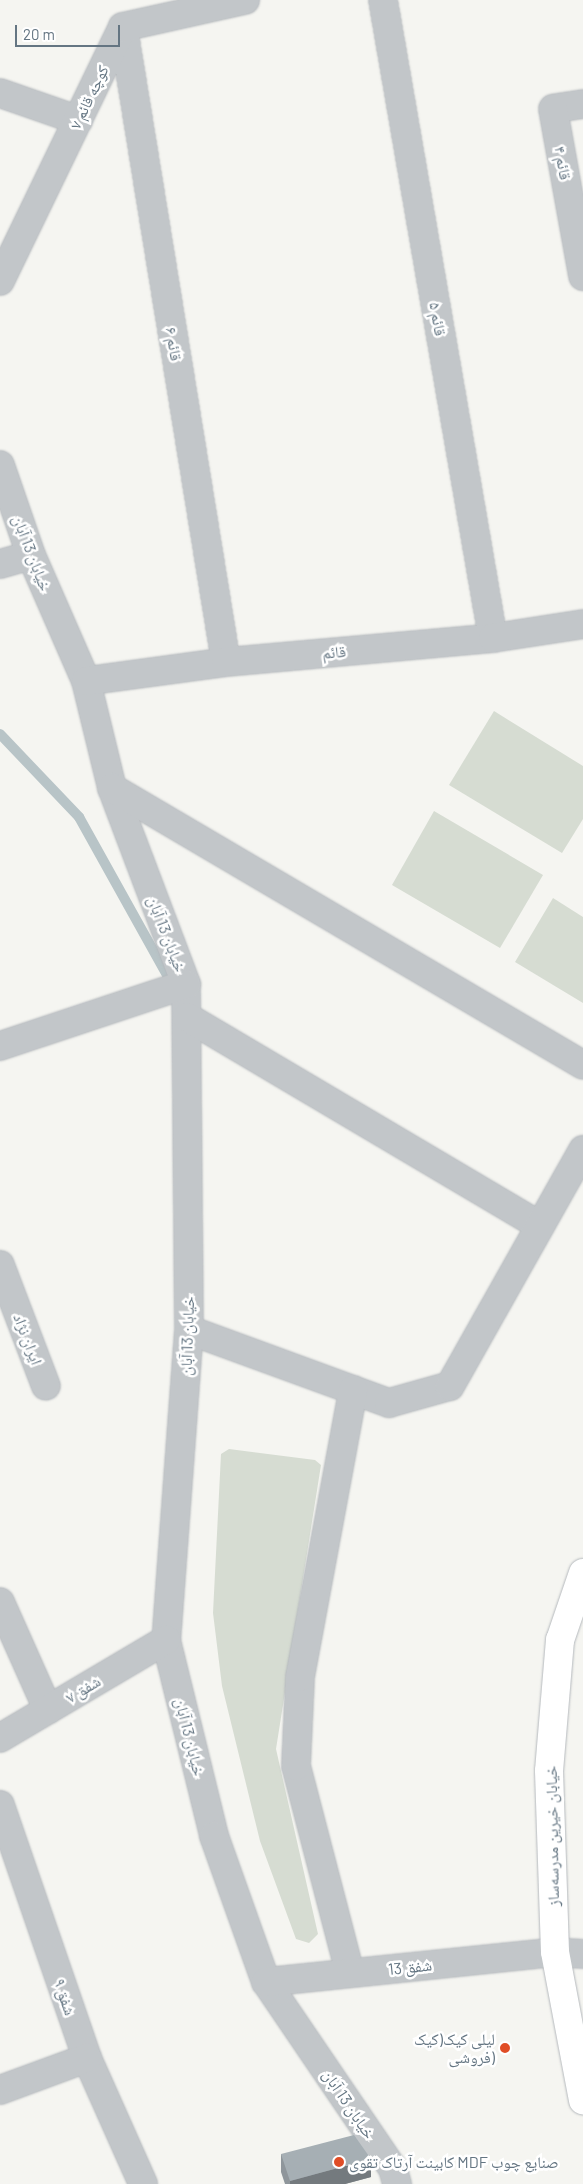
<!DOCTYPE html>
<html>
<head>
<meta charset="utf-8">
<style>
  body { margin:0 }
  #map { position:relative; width:583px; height:2184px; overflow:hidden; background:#f5f5f1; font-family:Barlow,"Noto Naskh Arabic",sans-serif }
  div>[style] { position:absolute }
  .green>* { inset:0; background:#d6dcd2 }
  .stream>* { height:10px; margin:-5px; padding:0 5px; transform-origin:5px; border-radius:5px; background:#b8c4c7 }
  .roads { filter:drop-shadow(0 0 1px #b5b9bd) drop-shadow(0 0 1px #b5b9bd) }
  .minor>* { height:28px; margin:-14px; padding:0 14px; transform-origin:14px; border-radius:14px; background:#c2c6c9 }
  .major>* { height:28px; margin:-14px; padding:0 14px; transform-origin:14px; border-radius:14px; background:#fff }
  .wall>* { inset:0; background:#8f969b }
  .shaded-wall>* { inset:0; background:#747a7e }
  .building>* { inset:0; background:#a6afb4 }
  .dots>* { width:14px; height:14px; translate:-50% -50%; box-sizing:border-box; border:2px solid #fff; border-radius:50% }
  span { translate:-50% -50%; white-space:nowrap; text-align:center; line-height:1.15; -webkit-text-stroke:5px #fff; paint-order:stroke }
  .street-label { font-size:16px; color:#647582 }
  .poi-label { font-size:16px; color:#647582 }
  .right { translate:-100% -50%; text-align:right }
  .left { translate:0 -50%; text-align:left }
  .scale { position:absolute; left:15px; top:25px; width:105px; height:22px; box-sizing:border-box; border:2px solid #647582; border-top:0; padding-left:6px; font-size:15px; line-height:18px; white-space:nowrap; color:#647582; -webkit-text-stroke:4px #fff; paint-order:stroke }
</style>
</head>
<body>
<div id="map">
  <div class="green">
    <div style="clip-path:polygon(494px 711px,583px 766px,583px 819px,562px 853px,449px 785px)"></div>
    <div style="clip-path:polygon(434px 811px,543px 875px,500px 948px,392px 885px)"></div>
    <div style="clip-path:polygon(553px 898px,583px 917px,583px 1003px,515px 962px)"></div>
    <div style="clip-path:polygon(229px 1449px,315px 1460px,321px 1465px,276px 1749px,318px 1934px,309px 1943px,296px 1939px,260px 1841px,222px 1686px,213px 1613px,221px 1454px)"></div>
  </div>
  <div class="stream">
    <div style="left:0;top:734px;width:115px;rotate:46.4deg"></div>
    <div style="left:79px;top:817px;width:185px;rotate:60.9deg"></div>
  </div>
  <div class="roads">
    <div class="minor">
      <div style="left:383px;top:0;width:647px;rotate:80.22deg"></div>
      <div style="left:123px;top:27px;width:643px;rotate:80.79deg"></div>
      <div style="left:0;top:93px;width:83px;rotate:19.1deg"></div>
      <div style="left:583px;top:104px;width:30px;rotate:171deg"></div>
      <div style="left:553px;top:109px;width:170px;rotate:79.8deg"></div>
      <div style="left:0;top:281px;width:282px;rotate:-64.2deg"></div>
      <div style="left:123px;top:27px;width:125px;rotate:-12.5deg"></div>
      <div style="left:0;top:465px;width:95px;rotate:71deg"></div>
      <div style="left:31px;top:555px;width:137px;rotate:66.4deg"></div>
      <div style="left:86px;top:681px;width:110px;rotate:76.3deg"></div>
      <div style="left:112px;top:788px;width:210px;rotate:69.3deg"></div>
      <div style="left:186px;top:984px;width:346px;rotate:89.5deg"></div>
      <div style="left:189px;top:1330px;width:311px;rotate:94.2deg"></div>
      <div style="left:166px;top:1640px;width:202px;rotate:76.2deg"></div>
      <div style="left:214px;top:1836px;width:155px;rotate:70.4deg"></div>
      <div style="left:266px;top:1982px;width:226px;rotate:55.8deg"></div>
      <div style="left:393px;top:2169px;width:16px;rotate:75deg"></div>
      <div style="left:0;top:564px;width:32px;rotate:-16deg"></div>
      <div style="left:86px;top:681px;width:141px;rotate:-7.7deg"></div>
      <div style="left:226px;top:662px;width:268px;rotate:-5.1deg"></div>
      <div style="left:493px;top:638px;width:91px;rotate:-8.8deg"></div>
      <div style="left:112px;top:788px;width:546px;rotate:30.46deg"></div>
      <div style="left:187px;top:1017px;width:410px;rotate:30.6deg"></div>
      <div style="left:0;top:1046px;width:196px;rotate:-18.4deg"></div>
      <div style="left:0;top:1265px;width:129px;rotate:69.2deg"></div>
      <div style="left:189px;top:1330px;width:213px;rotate:20.1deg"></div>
      <div style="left:389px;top:1403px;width:63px;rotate:-15.6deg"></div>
      <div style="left:450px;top:1386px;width:271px;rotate:-60.6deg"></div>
      <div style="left:0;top:1602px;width:118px;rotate:66deg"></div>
      <div style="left:0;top:1738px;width:193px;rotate:-30.6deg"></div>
      <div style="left:0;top:1805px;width:268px;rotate:71deg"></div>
      <div style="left:87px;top:2058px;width:138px;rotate:66deg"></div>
      <div style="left:350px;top:1973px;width:214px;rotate:-104.6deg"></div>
      <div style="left:296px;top:1766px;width:89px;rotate:-87.4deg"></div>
      <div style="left:300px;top:1677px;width:292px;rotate:-79.5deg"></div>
      <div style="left:266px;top:1982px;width:291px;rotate:-5.9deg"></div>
      <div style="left:555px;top:1952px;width:28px;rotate:4deg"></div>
      <div style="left:0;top:2090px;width:93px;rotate:-20.2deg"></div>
    </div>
    <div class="major">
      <div style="left:583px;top:1573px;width:71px;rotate:108.9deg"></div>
      <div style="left:560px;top:1640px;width:131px;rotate:94.8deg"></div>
      <div style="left:549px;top:1771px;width:181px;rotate:88.1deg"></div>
      <div style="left:555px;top:1952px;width:151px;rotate:79.3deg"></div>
    </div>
  </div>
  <div class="wall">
    <div style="clip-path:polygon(281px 2154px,371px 2177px,345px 2184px,285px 2184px,281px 2172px)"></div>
  </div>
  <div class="shaded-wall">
    <div style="clip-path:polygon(371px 2159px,371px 2177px,345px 2184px,290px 2184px,290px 2181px)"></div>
  </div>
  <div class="building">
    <div style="clip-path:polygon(354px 2135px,371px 2159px,290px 2181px,281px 2154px)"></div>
  </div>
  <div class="dots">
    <div style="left:505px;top:2048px;background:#e04d26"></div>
    <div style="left:339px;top:2162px;background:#e04d26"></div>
  </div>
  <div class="street-label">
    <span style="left:89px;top:97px;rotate:-64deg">کوچه قائم ۷</span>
    <span style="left:563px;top:163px;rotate:80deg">قائم ۴</span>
    <span style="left:438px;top:319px;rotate:80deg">قائم ۵</span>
    <span style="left:174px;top:344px;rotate:81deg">قائم ۶</span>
    <span style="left:32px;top:553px;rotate:69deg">خیابان 13 آبان</span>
    <span style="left:334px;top:652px;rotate:-5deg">قائم</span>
    <span style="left:167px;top:934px;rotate:69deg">خیابان 13 آبان</span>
    <span style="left:187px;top:1336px;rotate:-88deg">خیابان 13 آبان</span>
    <span style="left:28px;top:1339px;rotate:69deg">ایران نژاد</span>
    <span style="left:83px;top:1689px;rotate:-31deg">شفق ۷</span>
    <span style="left:190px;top:1737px;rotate:76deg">خیابان 13 آبان</span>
    <span style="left:552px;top:1836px;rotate:-91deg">خیابان خیرین مدرسه‌ساز</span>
    <span style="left:410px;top:1967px;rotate:-6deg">شفق 13</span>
    <span style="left:65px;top:1997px;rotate:71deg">شفق ۹</span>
    <span style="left:349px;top:2104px;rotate:56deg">خیابان 13 آبان</span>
  </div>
  <div class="poi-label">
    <span class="right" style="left:495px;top:2048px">لیلی کیک(کیک<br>فروشی)</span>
    <span class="left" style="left:349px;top:2162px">کابینت آرتاک تقوی MDF صنایع چوب</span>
  </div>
  <div class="scale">20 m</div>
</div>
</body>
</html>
